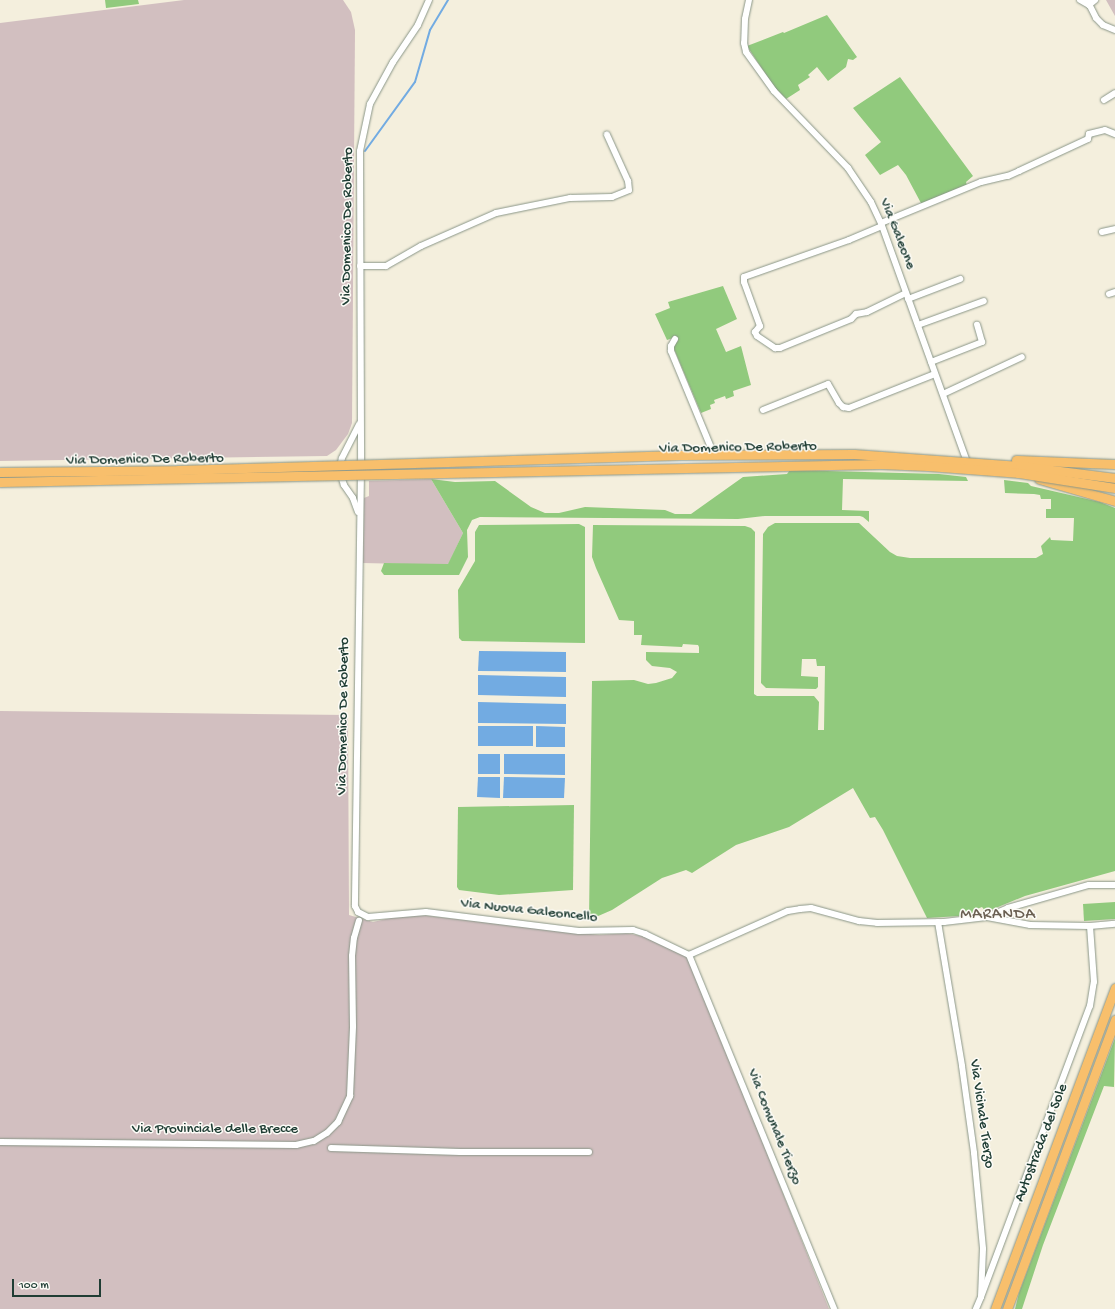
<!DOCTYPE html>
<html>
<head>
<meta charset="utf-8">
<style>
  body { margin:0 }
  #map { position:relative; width:1115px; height:1309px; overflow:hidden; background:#f4efdd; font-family:"Gochi Hand",sans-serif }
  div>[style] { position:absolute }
  .industrial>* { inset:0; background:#d2bfc0 }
  .green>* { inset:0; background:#91ca7d }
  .water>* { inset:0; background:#72abe2 }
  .stream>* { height:2px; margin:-1px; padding:0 1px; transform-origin:1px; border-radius:1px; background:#72abe2 }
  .roads { filter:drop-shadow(0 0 1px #8a9688) drop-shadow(0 0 1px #8a9688) }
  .minor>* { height:6px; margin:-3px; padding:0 3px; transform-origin:3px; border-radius:3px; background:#fff }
  .highway>* { height:9px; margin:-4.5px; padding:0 4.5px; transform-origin:4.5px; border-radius:4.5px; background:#f8bf6c }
  .bridges { filter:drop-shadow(0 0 1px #8a9688) drop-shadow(0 0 1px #8a9688) }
  .highway-bridge>* { height:9px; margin:-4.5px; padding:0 4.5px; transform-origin:4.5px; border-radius:4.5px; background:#f8bf6c }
  span { translate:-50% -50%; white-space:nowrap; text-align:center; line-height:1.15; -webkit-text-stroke:3px #fdfcf7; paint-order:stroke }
  .street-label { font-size:15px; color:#1f3d34 }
  .neighbourhood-label { font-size:16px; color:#6b6052; letter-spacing:1px }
  .scale { position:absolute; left:12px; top:1279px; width:89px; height:18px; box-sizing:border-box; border:2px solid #1f3d34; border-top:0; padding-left:5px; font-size:12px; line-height:14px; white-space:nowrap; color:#1f3d34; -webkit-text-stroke:3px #fdfcf7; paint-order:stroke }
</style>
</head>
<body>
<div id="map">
  <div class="industrial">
    <div style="clip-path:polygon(184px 0,343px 0,351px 12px,355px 30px,352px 423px,348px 434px,336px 450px,327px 456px,0 461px,0 23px)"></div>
    <div style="clip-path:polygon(1106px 0,1115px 0,1115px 16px)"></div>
    <div style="clip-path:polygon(431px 479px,463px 533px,448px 565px,363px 563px,364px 498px,369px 496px,369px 481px)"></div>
    <div style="clip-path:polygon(0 711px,348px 715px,349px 915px,373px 922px,399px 916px,421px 915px,599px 935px,626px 933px,646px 937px,689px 957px,829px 1309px,0 1309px)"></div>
  </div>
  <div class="green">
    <div style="clip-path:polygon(105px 0,138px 0,139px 4px,106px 8px)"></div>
    <div style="clip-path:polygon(827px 15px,857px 57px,853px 60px,848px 59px,846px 67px,828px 81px,817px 67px,808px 75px,810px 77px,798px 85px,800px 90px,786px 99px,774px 87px,747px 46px,783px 32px,784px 33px)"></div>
    <div style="clip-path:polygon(900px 77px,973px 176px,966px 182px,967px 186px,922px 205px,906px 175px,898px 165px,880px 175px,865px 155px,881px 142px,853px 108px)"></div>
    <div style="clip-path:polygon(723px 286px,737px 319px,716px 329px,726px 352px,741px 346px,751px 385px,733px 391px,734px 396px,726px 399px,725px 396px,714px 400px,715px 403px,710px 405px,711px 409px,701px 413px,674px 349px,673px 344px,678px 341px,676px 337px,667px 340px,655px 314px,670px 308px,668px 302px)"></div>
    <div style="clip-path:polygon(790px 470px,939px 474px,966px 477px,968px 481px,843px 479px,842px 510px,869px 511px,869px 522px,863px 517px,860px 516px,765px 516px,738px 519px,480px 517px,472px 520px,467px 530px,468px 557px,459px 575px,384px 575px,381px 571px,384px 563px,448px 564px,463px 533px,431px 479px,455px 482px,495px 481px,531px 507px,545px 513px,559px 513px,585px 507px,665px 510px,675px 514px,691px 514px,743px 477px,787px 474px)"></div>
    <div style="clip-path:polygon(1004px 480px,1028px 483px,1031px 486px,1100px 502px,1115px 508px,1115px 871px,1025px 896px,986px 912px,982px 907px,977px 909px,977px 915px,927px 918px,883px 830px,875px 817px,870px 818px,853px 788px,789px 827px,736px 845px,692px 873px,686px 870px,662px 878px,612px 910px,589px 920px,592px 681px,634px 680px,648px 684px,656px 683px,672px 678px,677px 672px,670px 668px,652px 666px,646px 660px,646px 652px,699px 653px,699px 647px,698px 645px,683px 644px,682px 647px,641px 645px,642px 635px,634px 635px,634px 621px,619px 620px,596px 568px,592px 557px,593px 525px,745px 526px,751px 528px,755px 532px,754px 694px,757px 696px,814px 696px,819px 702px,818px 730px,824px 730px,825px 666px,817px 666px,816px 659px,802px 659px,801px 676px,818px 677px,818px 687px,816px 689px,766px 688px,761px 683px,763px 534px,768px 527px,775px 523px,859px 523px,890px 552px,897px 556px,910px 558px,1036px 558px,1043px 554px,1041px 546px,1050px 537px,1051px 540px,1073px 541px,1074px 518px,1046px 518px,1046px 509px,1051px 509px,1051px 499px,1041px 499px,1040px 495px,1034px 494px,1005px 493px)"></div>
    <div style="clip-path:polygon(579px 524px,585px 527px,585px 643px,462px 641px,459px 638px,458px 590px,475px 561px,475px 532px,479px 525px)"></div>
    <div style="clip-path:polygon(574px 805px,573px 890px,499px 895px,459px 890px,457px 887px,458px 807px)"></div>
    <div style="clip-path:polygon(1115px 902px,1115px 919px,1084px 921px,1083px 904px)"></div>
    <div style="clip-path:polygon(1115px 1038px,1114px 1087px,1104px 1086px,1043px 1245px,1022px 1309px,1015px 1309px,1019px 1293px)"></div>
  </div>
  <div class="water">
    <div style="clip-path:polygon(479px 651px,566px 652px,566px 672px,478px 671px)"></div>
    <div style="clip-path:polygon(478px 675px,566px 677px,566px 697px,478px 695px)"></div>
    <div style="clip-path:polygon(478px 702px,566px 704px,566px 724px,478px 723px)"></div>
    <div style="clip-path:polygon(478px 726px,533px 726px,533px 746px,478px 746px)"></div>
    <div style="clip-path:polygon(536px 726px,565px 727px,565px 747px,536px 747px)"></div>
    <div style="clip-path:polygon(478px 754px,500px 754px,500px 774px,478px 774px)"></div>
    <div style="clip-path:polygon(504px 754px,565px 754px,565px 775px,504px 774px)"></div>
    <div style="clip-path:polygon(478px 777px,500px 777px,500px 798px,477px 797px)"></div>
    <div style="clip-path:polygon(504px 777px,565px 778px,564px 798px,503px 798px)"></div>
  </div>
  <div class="stream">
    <div style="left:365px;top:151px;width:85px;rotate:-54.1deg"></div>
    <div style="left:415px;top:82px;width:54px;rotate:-73.9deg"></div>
    <div style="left:430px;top:30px;width:35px;rotate:-59deg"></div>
  </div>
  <div class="roads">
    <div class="minor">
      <div style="left:429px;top:0;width:27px;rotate:114deg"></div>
      <div style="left:418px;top:25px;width:45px;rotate:124deg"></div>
      <div style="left:393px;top:62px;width:48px;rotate:118.7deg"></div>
      <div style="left:370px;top:104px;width:48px;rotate:102deg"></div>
      <div style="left:360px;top:151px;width:319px;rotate:89.8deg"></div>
      <div style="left:361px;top:470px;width:436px;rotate:90.8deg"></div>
      <div style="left:355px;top:906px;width:7px;rotate:63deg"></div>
      <div style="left:358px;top:912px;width:11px;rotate:27deg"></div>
      <div style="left:368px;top:917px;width:58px;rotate:-4.9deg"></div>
      <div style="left:426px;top:912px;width:154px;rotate:7.1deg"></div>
      <div style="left:579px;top:931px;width:54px;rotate:-1.1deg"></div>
      <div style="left:633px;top:930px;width:13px;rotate:18deg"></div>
      <div style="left:645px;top:934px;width:49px;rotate:25.5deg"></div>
      <div style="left:749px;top:0;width:19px;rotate:102deg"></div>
      <div style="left:745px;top:19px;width:24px;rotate:92deg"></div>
      <div style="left:744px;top:43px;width:9px;rotate:77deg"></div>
      <div style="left:746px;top:52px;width:48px;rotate:54.3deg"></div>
      <div style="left:774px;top:91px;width:107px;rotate:46.1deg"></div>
      <div style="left:848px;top:168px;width:41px;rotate:55.9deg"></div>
      <div style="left:871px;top:202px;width:23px;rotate:65deg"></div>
      <div style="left:881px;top:223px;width:256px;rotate:70.2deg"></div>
      <div style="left:1080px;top:0;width:10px;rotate:29deg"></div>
      <div style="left:1089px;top:5px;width:8px;rotate:-40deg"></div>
      <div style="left:1087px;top:0;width:20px;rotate:63deg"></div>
      <div style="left:1096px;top:18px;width:10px;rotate:45deg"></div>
      <div style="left:1103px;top:25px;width:13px;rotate:23deg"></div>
      <div style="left:1104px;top:100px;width:13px;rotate:-32deg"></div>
      <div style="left:881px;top:223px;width:108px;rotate:-22.3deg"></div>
      <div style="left:981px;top:182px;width:28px;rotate:-13deg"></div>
      <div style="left:1008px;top:176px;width:12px;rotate:-24deg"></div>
      <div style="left:1019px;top:171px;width:76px;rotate:-24.9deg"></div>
      <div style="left:1088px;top:139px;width:5px;rotate:-79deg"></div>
      <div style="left:1089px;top:134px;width:16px;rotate:-14deg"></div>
      <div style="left:1105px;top:130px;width:11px;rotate:22deg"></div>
      <div style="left:882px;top:226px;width:36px;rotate:157deg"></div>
      <div style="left:849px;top:240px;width:111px;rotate:160.6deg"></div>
      <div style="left:744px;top:277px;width:5px;rotate:90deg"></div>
      <div style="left:744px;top:282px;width:47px;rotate:70deg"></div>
      <div style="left:760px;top:326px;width:8px;rotate:130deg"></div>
      <div style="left:755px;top:332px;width:4px;rotate:63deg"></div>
      <div style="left:757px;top:336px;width:22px;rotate:34deg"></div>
      <div style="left:775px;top:348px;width:5px"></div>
      <div style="left:780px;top:348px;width:77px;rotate:-22.2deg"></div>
      <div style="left:851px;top:319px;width:7px;rotate:-45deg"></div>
      <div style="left:856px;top:314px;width:11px;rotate:-10deg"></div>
      <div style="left:867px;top:312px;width:43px;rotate:-26deg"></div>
      <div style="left:1102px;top:232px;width:13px;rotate:-13deg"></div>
      <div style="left:360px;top:266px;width:26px"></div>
      <div style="left:386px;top:266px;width:40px;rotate:-29.7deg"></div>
      <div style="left:421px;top:246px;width:82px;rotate:-23.7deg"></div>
      <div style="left:496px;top:213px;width:76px;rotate:-11.5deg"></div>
      <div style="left:570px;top:198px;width:42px;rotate:-1.4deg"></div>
      <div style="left:612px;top:197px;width:18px;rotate:-22deg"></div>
      <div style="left:629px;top:190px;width:9px;rotate:-96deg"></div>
      <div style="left:628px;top:181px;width:51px;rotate:-114.5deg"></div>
      <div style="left:1109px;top:294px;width:6px;rotate:-18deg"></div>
      <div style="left:908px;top:299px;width:56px;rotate:-21deg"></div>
      <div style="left:918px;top:325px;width:70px;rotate:-20deg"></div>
      <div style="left:675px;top:339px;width:8px;rotate:120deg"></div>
      <div style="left:671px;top:346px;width:5px;rotate:90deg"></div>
      <div style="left:671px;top:351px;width:115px;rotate:67.5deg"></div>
      <div style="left:931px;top:362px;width:55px;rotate:-21.4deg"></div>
      <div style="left:982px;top:342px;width:18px;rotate:-106deg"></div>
      <div style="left:943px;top:394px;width:87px;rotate:-25.1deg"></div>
      <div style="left:763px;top:410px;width:70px;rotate:-21.8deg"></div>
      <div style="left:828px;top:384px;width:22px;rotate:60deg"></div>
      <div style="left:839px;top:403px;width:6px;rotate:45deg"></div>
      <div style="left:843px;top:407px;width:6px;rotate:9deg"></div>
      <div style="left:849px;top:408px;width:92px;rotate:-21.6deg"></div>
      <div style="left:292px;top:471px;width:524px;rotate:-1.31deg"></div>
      <div style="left:816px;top:459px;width:57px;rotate:1deg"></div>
      <div style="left:1087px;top:479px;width:28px;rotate:10deg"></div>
      <div style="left:358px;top:512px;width:15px;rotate:-110deg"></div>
      <div style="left:353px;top:498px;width:16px;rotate:-125deg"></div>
      <div style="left:344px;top:485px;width:16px;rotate:-108deg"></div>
      <div style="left:339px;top:470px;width:12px;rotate:-76deg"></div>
      <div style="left:342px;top:458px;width:38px;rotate:-63deg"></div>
      <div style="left:987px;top:917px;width:44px;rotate:10.5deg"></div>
      <div style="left:1030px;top:925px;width:60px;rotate:1deg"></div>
      <div style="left:1090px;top:926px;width:25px;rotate:-5deg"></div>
      <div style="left:938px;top:922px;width:146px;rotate:80.5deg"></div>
      <div style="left:962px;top:1066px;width:88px;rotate:82.1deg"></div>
      <div style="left:974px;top:1153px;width:96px;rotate:84.6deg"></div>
      <div style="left:983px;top:1249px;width:48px;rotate:92.4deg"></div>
      <div style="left:981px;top:1297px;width:13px;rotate:113deg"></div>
      <div style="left:689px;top:955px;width:108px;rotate:-24deg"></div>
      <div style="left:788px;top:911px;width:12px;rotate:-9deg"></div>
      <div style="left:800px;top:909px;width:11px;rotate:-5deg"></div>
      <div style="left:811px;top:908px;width:50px;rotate:15.2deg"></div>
      <div style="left:859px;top:921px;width:18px;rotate:6deg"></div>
      <div style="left:877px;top:923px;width:67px;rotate:-0.9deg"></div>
      <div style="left:944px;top:922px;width:43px;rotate:-6.6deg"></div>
      <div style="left:987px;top:917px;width:23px;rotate:-23deg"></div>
      <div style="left:1008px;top:908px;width:84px;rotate:-15.9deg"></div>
      <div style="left:1089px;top:885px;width:26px"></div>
      <div style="left:689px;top:955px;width:383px;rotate:67.7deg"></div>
      <div style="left:0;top:1142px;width:296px;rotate:0.6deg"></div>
      <div style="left:296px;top:1145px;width:18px;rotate:-13deg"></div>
      <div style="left:314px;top:1141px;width:15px;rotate:-32deg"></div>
      <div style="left:327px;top:1133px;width:16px;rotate:-45deg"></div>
      <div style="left:338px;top:1122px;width:29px;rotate:-65deg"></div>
      <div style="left:350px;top:1096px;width:70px;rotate:-87.5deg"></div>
      <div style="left:353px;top:1026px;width:70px;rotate:-90.8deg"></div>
      <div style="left:352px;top:956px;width:18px;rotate:-84deg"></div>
      <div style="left:354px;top:938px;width:18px;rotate:-74deg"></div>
      <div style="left:331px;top:1148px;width:129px;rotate:1.8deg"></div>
      <div style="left:460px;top:1152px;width:129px"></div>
      <div style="left:981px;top:1297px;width:311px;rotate:-69.5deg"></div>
      <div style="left:1090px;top:1006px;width:24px;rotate:-81deg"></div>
      <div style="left:1094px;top:982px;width:56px;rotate:-94.1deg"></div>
    </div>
    <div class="highway">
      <div style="left:1039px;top:479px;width:79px;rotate:16.1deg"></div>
      <div style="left:995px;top:1309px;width:343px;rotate:-69.5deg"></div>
      <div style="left:1007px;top:1309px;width:309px;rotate:-69.5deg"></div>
    </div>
  </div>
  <div class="bridges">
    <div class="highway-bridge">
      <div style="left:1016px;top:460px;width:99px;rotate:2.3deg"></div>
      <div style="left:0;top:472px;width:178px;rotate:-0.6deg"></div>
      <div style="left:178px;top:470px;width:503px;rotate:-1.71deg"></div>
      <div style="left:681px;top:455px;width:173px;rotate:-0.3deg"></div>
      <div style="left:854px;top:454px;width:166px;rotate:4.1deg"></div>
      <div style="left:1020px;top:466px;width:96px;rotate:7.2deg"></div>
      <div style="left:0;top:482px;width:881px;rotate:-1.17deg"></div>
      <div style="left:881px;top:464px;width:47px;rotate:2.4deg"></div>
      <div style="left:928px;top:466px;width:91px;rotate:4.4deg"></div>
      <div style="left:1019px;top:473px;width:97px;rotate:8.9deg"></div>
    </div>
  </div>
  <div class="street-label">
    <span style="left:348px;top:226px;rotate:-89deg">Via Domenico De Roberto</span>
    <span style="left:897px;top:234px;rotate:68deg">Via Galeone</span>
    <span style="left:738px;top:448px;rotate:-1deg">Via Domenico De Roberto</span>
    <span style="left:145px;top:460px;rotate:-1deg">Via Domenico De Roberto</span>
    <span style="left:344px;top:716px;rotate:-89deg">Via Domenico De Roberto</span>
    <span style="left:529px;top:911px;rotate:6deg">Via Nuova Galeoncello</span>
    <span style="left:981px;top:1114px;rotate:82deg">Via Vicinale Tierzo</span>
    <span style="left:774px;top:1127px;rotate:68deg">Via Comunale Tierzo</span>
    <span style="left:215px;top:1130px">Via Provinciale delle Brecce</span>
    <span style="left:1042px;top:1143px;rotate:-69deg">Autostrada del Sole</span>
  </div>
  <div class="neighbourhood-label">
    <span style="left:998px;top:916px">MARANDA</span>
  </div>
  <div class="scale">100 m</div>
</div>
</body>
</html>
